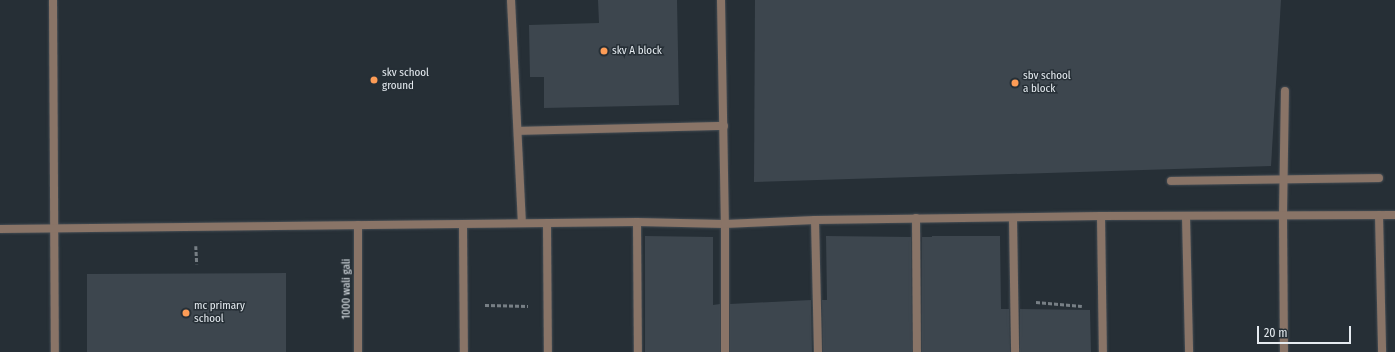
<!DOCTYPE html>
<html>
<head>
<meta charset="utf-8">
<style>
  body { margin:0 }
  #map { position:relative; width:1395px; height:352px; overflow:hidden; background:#262f36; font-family:"Fira Sans Condensed",sans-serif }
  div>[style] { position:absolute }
  .building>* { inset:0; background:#3d464e }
  .path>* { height:2.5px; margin-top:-1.25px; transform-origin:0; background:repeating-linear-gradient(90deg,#777f85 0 4px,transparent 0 6px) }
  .roads { filter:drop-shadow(0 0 1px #454d54) drop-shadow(0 0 1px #454d54) }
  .service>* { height:8px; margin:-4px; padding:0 4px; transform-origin:4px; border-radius:4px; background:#897467 }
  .minor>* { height:8px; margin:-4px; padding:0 4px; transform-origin:4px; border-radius:4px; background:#897467 }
  .dots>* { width:11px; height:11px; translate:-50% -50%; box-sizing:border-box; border:2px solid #262f36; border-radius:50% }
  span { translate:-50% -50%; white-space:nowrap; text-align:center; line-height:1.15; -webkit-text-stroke:3px #262f36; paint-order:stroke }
  .poi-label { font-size:11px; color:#e5ebf0 }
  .left { translate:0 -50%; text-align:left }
  .street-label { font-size:11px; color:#e5ebf0 }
  .scale { position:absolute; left:1257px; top:326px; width:94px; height:18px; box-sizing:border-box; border:2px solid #e5ebf0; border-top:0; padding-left:5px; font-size:12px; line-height:14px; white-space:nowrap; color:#e5ebf0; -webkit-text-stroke:3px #262f36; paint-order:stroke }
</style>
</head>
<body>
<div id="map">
  <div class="building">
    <div style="clip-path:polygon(598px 0,677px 0,679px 105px,544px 108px,544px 77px,530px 77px,529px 25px,599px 23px)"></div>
    <div style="clip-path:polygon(755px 0,1281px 0,1271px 166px,754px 182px)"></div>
    <div style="clip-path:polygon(645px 236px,713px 237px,713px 305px,720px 304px,720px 352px,645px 352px)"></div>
    <div style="clip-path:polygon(826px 236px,911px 237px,912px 352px,823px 352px,822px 300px,827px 300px)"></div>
    <div style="clip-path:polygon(932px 236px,1000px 236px,1001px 309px,1009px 309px,1010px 352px,922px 352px,922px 237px,932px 237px)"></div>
    <div style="clip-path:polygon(286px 273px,286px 352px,87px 352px,87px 274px)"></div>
    <div style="clip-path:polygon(811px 300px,812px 352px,730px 352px,730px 304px)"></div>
    <div style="clip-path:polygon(1020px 309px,1090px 310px,1091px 352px,1020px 352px)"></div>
  </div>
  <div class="path">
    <div style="left:196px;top:246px;width:18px;rotate:87deg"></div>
    <div style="left:1036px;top:302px;width:46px;rotate:5deg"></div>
    <div style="left:485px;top:305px;width:43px;rotate:1.3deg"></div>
  </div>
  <div class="roads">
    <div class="service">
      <div style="left:511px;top:0;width:223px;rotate:87.2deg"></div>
      <div style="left:721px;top:0;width:224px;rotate:89deg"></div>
      <div style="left:518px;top:131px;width:206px;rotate:-1.4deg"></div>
      <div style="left:1171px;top:181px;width:208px;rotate:-0.8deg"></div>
      <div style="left:1283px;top:215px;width:124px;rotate:-89.1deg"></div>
    </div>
    <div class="minor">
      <div style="left:53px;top:0;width:352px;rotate:89.7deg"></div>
      <div style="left:1283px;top:215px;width:137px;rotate:89.6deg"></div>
      <div style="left:1379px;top:215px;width:137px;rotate:88.7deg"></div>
      <div style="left:1101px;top:216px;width:136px;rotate:89.2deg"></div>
      <div style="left:1186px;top:216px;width:136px;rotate:88.7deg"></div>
      <div style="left:916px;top:218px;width:134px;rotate:89.6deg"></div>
      <div style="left:1013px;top:218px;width:134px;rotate:89.1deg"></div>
      <div style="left:815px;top:220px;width:132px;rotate:88.7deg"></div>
      <div style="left:637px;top:222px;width:130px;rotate:89.6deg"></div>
      <div style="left:547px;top:223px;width:129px;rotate:89.6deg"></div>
      <div style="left:463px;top:224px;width:128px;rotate:89.6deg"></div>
      <div style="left:725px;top:224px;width:128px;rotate:90deg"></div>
      <div style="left:358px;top:225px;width:127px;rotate:90deg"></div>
      <div style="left:0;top:229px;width:637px;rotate:-0.63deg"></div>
      <div style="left:637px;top:222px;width:88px;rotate:1.3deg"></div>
      <div style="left:725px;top:224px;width:90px;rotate:-2.5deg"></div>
      <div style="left:815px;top:220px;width:286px;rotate:-0.8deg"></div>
      <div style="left:1101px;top:216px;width:294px;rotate:-0.2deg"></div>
    </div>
  </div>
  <div class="dots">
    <div style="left:604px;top:51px;background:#fd9c56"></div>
    <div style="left:374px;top:80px;background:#fd9c56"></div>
    <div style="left:1015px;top:83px;background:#fd9c56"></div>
    <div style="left:186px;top:313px;background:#fd9c56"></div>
  </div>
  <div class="poi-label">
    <span class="left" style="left:612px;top:51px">skv A block</span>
    <span class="left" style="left:382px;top:80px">skv school<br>ground</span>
    <span class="left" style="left:1023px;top:83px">sbv school<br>a block</span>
    <span class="left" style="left:194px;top:313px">mc primary<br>school</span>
  </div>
  <div class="street-label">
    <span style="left:347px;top:289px;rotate:-90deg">1000 wali gali</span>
  </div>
  <div class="scale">20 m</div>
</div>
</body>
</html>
